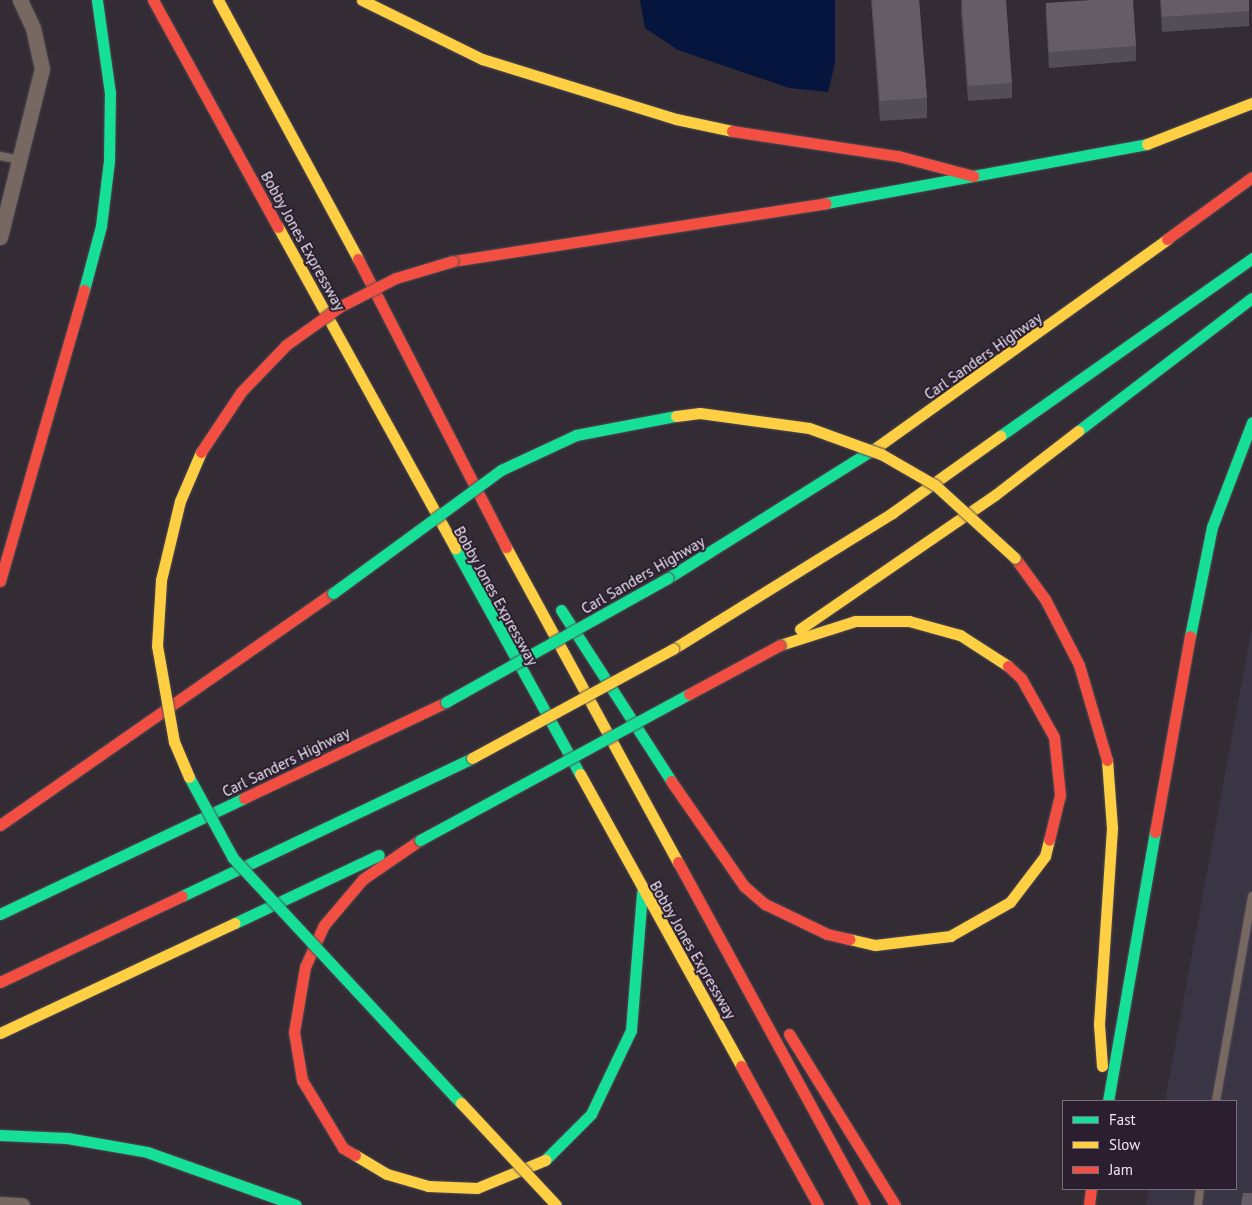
<!DOCTYPE html>
<html>
<head>
<meta charset="utf-8">
<style>
  body { margin:0 }
  #map { position:relative; width:1252px; height:1205px; overflow:hidden; background:#332c35; font-family:"PT Sans",sans-serif }
  div>[style] { position:absolute }
  .commercial>* { inset:0; background:#3a3544 }
  .water>* { inset:0; background:#05153d }
  .roads { filter:drop-shadow(0 0 1px #504b53) drop-shadow(0 0 1px #504b53) }
  .lane>* { height:8px; margin:-4px; padding:0 4px; transform-origin:4px; border-radius:4px; background:#786862 }
  .street>* { height:15px; margin:-7.5px; padding:0 7.5px; transform-origin:7.5px; border-radius:7.5px; background:#786862 }
  .fast>* { height:11px; margin:-5.5px; padding:0 5.5px; transform-origin:5.5px; border-radius:5.5px; background:#16e098 }
  .slow>* { height:11px; margin:-5.5px; padding:0 5.5px; transform-origin:5.5px; border-radius:5.5px; background:#ffcf43 }
  .jam>* { height:11px; margin:-5.5px; padding:0 5.5px; transform-origin:5.5px; border-radius:5.5px; background:#f24e42 }
  .bridges { filter:drop-shadow(0 0 1px #504b53) drop-shadow(0 0 1px #504b53) }
  .fast-bridge>* { height:11px; margin:-5.5px; padding:0 5.5px; transform-origin:5.5px; border-radius:5.5px; background:#16e098 }
  .slow-bridge>* { height:11px; margin:-5.5px; padding:0 5.5px; transform-origin:5.5px; border-radius:5.5px; background:#ffcf43 }
  .jam-bridge>* { height:11px; margin:-5.5px; padding:0 5.5px; transform-origin:5.5px; border-radius:5.5px; background:#f24e42 }
  .wall>* { inset:0; background:#534d55 }
  .building>* { inset:0; background:#645d66 }
  span { translate:-50% -50%; white-space:nowrap; text-align:center; line-height:1.15; -webkit-text-stroke:4px #2a1e2f; paint-order:stroke }
  .street-label { font-size:15px; color:#efe7f3 }
  .legend { position:absolute; left:1062px; top:1100px; width:175px; height:90px; box-sizing:border-box; background:#2a1e2f; border:1px solid #796e7d; margin:0; padding:6px 9px; list-style:none; font-size:15px; color:#efe7f3 }
  .legend li { display:flex; align-items:center; gap:10px; height:25px }
  .legend b { width:25px; border:1px solid #796e7d }
</style>
</head>
<body>
<div id="map">
  <div class="commercial">
    <div style="clip-path:polygon(1252px 627px,1252px 1205px,1146px 1205px,1149px 1189px,1236px 1189px,1236px 1101px,1165px 1101px)"></div>
  </div>
  <div class="water">
    <div style="clip-path:polygon(640px 0,835px 0,835px 63px,828px 92px,789px 88px,678px 50px,645px 28px)"></div>
  </div>
  <div class="roads">
    <div class="lane">
      <div style="left:0;top:156px;width:21px;rotate:11deg"></div>
      <div style="left:1216px;top:1101px;width:208px;rotate:-80deg"></div>
      <div style="left:1198px;top:1205px;width:16px;rotate:-83deg"></div>
    </div>
    <div class="street">
      <div style="left:0;top:237px;width:173px;rotate:-76deg"></div>
      <div style="left:42px;top:69px;width:42px;rotate:-102.4deg"></div>
      <div style="left:33px;top:28px;width:31px;rotate:-115deg"></div>
      <div style="left:0;top:1204px;width:22px;rotate:3deg"></div>
    </div>
    <div class="fast">
      <div style="left:826px;top:203px;width:326px;rotate:-10.4deg"></div>
      <div style="left:84px;top:290px;width:66px;rotate:-75.1deg"></div>
      <div style="left:101px;top:226px;width:65px;rotate:-83deg"></div>
      <div style="left:109px;top:161px;width:68px;rotate:-89.2deg"></div>
      <div style="left:110px;top:93px;width:94px;rotate:-98deg"></div>
      <div style="left:1078px;top:431px;width:219px;rotate:-37.4deg"></div>
      <div style="left:1000px;top:436px;width:309px;rotate:-35.2deg"></div>
      <div style="left:455px;top:548px;width:258px;rotate:61.1deg"></div>
      <div style="left:668px;top:578px;width:247px;rotate:-32.1deg"></div>
      <div style="left:561px;top:610px;width:203px;rotate:57.2deg"></div>
      <div style="left:1190px;top:636px;width:111px;rotate:-78.6deg"></div>
      <div style="left:1212px;top:527px;width:112px;rotate:-69.1deg"></div>
      <div style="left:182px;top:896px;width:321px;rotate:-25.4deg"></div>
      <div style="left:0;top:914px;width:270px;rotate:-25.4deg"></div>
      <div style="left:235px;top:923px;width:159px;rotate:-25.3deg"></div>
      <div style="left:1108px;top:1101px;width:273px;rotate:-80.1deg"></div>
      <div style="left:0;top:1135px;width:67px;rotate:2.6deg"></div>
      <div style="left:67px;top:1138px;width:81px;rotate:9.9deg"></div>
      <div style="left:147px;top:1152px;width:158px;rotate:19.6deg"></div>
      <div style="left:545px;top:1160px;width:65px;rotate:-45deg"></div>
      <div style="left:591px;top:1114px;width:93px;rotate:-64.5deg"></div>
      <div style="left:631px;top:1030px;width:138px;rotate:-85.4deg"></div>
    </div>
    <div class="slow">
      <div style="left:218px;top:0;width:294px;rotate:61.6deg"></div>
      <div style="left:362px;top:0;width:134px;rotate:26.2deg"></div>
      <div style="left:482px;top:59px;width:203px;rotate:17.2deg"></div>
      <div style="left:676px;top:119px;width:57px;rotate:12.1deg"></div>
      <div style="left:1147px;top:144px;width:113px;rotate:-21.3deg"></div>
      <div style="left:278px;top:227px;width:367px;rotate:61.1deg"></div>
      <div style="left:877px;top:447px;width:357px;rotate:-35.6deg"></div>
      <div style="left:506px;top:547px;width:359px;rotate:61.4deg"></div>
      <div style="left:800px;top:629px;width:237px;rotate:-34.5deg"></div>
      <div style="left:995px;top:495px;width:105px;rotate:-37.6deg"></div>
      <div style="left:780px;top:645px;width:79px;rotate:-17.7deg"></div>
      <div style="left:855px;top:621px;width:54px"></div>
      <div style="left:909px;top:621px;width:53px;rotate:15.4deg"></div>
      <div style="left:960px;top:635px;width:57px;rotate:32.9deg"></div>
      <div style="left:673px;top:649px;width:258px;rotate:-31.8deg"></div>
      <div style="left:892px;top:513px;width:133px;rotate:-35.5deg"></div>
      <div style="left:580px;top:774px;width:333px;rotate:61.1deg"></div>
      <div style="left:849px;top:939px;width:27px;rotate:13deg"></div>
      <div style="left:875px;top:945px;width:76px;rotate:-6.8deg"></div>
      <div style="left:950px;top:936px;width:69px;rotate:-29.5deg"></div>
      <div style="left:1010px;top:902px;width:58px;rotate:-52.7deg"></div>
      <div style="left:1045px;top:856px;width:16px;rotate:-76deg"></div>
      <div style="left:0;top:1033px;width:259px;rotate:-25.1deg"></div>
      <div style="left:1102px;top:1066px;width:42px;rotate:-94.1deg"></div>
      <div style="left:1099px;top:1024px;width:196px;rotate:-86.2deg"></div>
      <div style="left:1112px;top:828px;width:68px;rotate:-94.2deg"></div>
      <div style="left:355px;top:1155px;width:37px;rotate:31deg"></div>
      <div style="left:387px;top:1174px;width:43px;rotate:16.3deg"></div>
      <div style="left:428px;top:1186px;width:49px;rotate:2.3deg"></div>
      <div style="left:477px;top:1188px;width:74px;rotate:-22.4deg"></div>
    </div>
    <div class="jam">
      <div style="left:153px;top:0;width:259px;rotate:61.2deg"></div>
      <div style="left:732px;top:131px;width:168px;rotate:8.6deg"></div>
      <div style="left:898px;top:156px;width:78px;rotate:14.9deg"></div>
      <div style="left:1167px;top:239px;width:105px;rotate:-36.1deg"></div>
      <div style="left:358px;top:259px;width:324px;rotate:62.8deg"></div>
      <div style="left:453px;top:261px;width:377px;rotate:-8.8deg"></div>
      <div style="left:1015px;top:558px;width:51px;rotate:53.8deg"></div>
      <div style="left:1045px;top:599px;width:74px;rotate:62.7deg"></div>
      <div style="left:1079px;top:665px;width:99px;rotate:73.6deg"></div>
      <div style="left:0;top:581px;width:303px;rotate:-73.9deg"></div>
      <div style="left:1008px;top:666px;width:18px;rotate:43deg"></div>
      <div style="left:1021px;top:678px;width:68px;rotate:60.8deg"></div>
      <div style="left:1054px;top:737px;width:58px;rotate:84.1deg"></div>
      <div style="left:1060px;top:795px;width:46px;rotate:103.7deg"></div>
      <div style="left:671px;top:781px;width:128px;rotate:55.2deg"></div>
      <div style="left:744px;top:886px;width:28px;rotate:41deg"></div>
      <div style="left:765px;top:904px;width:69px;rotate:25.8deg"></div>
      <div style="left:827px;top:934px;width:23px;rotate:13deg"></div>
      <div style="left:244px;top:798px;width:224px;rotate:-25.4deg"></div>
      <div style="left:0;top:825px;width:406px;rotate:-34.9deg"></div>
      <div style="left:1155px;top:832px;width:199px;rotate:-79.9deg"></div>
      <div style="left:678px;top:862px;width:391px;rotate:61.4deg"></div>
      <div style="left:0;top:982px;width:201px;rotate:-25.3deg"></div>
      <div style="left:789px;top:1034px;width:201px;rotate:58.2deg"></div>
      <div style="left:741px;top:1066px;width:159px;rotate:61deg"></div>
      <div style="left:355px;top:1155px;width:14px;rotate:-150deg"></div>
      <div style="left:343px;top:1148px;width:79px;rotate:-121.1deg"></div>
      <div style="left:302px;top:1080px;width:49px;rotate:-99.5deg"></div>
      <div style="left:294px;top:1032px;width:66px;rotate:-80.4deg"></div>
      <div style="left:305px;top:967px;width:46px;rotate:-65.7deg"></div>
      <div style="left:324px;top:925px;width:60px;rotate:-49.7deg"></div>
      <div style="left:363px;top:879px;width:69px;rotate:-34.4deg"></div>
      <div style="left:1089px;top:1205px;width:16px;rotate:-83deg"></div>
    </div>
  </div>
  <div class="bridges">
    <div class="fast-bridge">
      <div style="left:333px;top:593px;width:208px;rotate:-36.2deg"></div>
      <div style="left:501px;top:470px;width:83px;rotate:-25deg"></div>
      <div style="left:576px;top:435px;width:102px;rotate:-10.8deg"></div>
      <div style="left:446px;top:702px;width:254px;rotate:-29.2deg"></div>
      <div style="left:189px;top:777px;width:92px;rotate:61.5deg"></div>
      <div style="left:233px;top:858px;width:335px;rotate:47.1deg"></div>
      <div style="left:420px;top:840px;width:306px;rotate:-28.5deg"></div>
    </div>
    <div class="slow-bridge">
      <div style="left:676px;top:416px;width:24px;rotate:-7deg"></div>
      <div style="left:700px;top:413px;width:110px;rotate:7.8deg"></div>
      <div style="left:809px;top:428px;width:77px;rotate:19.9deg"></div>
      <div style="left:881px;top:454px;width:62px;rotate:29.9deg"></div>
      <div style="left:935px;top:485px;width:108px;rotate:42.4deg"></div>
      <div style="left:472px;top:758px;width:229px;rotate:-28.5deg"></div>
      <div style="left:189px;top:777px;width:38px;rotate:-113deg"></div>
      <div style="left:174px;top:742px;width:97px;rotate:-100deg"></div>
      <div style="left:157px;top:646px;width:66px;rotate:-86.5deg"></div>
      <div style="left:161px;top:580px;width:81px;rotate:-76.5deg"></div>
      <div style="left:180px;top:501px;width:53px;rotate:-66.8deg"></div>
      <div style="left:461px;top:1103px;width:139px;rotate:47deg"></div>
    </div>
    <div class="jam-bridge">
      <div style="left:201px;top:452px;width:72px;rotate:-56.3deg"></div>
      <div style="left:241px;top:392px;width:65px;rotate:-46.2deg"></div>
      <div style="left:286px;top:345px;width:65px;rotate:-35.6deg"></div>
      <div style="left:339px;top:307px;width:64px;rotate:-27deg"></div>
      <div style="left:396px;top:278px;width:59px;rotate:-16.6deg"></div>
      <div style="left:689px;top:694px;width:103px;rotate:-28.3deg"></div>
    </div>
  </div>
  <div class="wall">
    <div style="clip-path:polygon(871px 0,919px 0,927px 98px,927px 118px,880px 121px)"></div>
    <div style="clip-path:polygon(961px 0,1012px 83px,1012px 98px,968px 101px,961px 12px)"></div>
    <div style="clip-path:polygon(1160px 0,1249px 0,1249px 26px,1162px 32px)"></div>
    <div style="clip-path:polygon(1046px 3px,1136px 46px,1136px 61px,1049px 68px,1046px 18px)"></div>
  </div>
  <div class="building">
    <div style="clip-path:polygon(872px 0,919px 0,927px 98px,880px 101px)"></div>
    <div style="clip-path:polygon(962px 0,1006px 0,1012px 83px,968px 86px)"></div>
    <div style="clip-path:polygon(1092px 0,1133px 0,1136px 46px,1049px 52px,1046px 3px)"></div>
    <div style="clip-path:polygon(1161px 0,1249px 0,1249px 11px,1162px 17px)"></div>
    <div style="clip-path:polygon(1243px 1193px,1252px 1193px,1252px 1205px,1241px 1205px)"></div>
  </div>
  <div class="street-label">
    <span style="left:303px;top:241px;rotate:61deg">Bobby Jones Expressway</span>
    <span style="left:983px;top:356px;rotate:-35deg">Carl Sanders Highway</span>
    <span style="left:643px;top:575px;rotate:-30deg">Carl Sanders Highway</span>
    <span style="left:496px;top:596px;rotate:61deg">Bobby Jones Expressway</span>
    <span style="left:286px;top:762px;rotate:-26deg">Carl Sanders Highway</span>
    <span style="left:693px;top:950px;rotate:60deg">Bobby Jones Expressway</span>
  </div>
  <ul class="legend">
  <li><b style="height:6px;background:#16e098"></b>Fast</li>
  <li><b style="height:6px;background:#ffcf43"></b>Slow</li>
  <li><b style="height:6px;background:#f24e42"></b>Jam</li>
  </ul>
</div>
</body>
</html>
